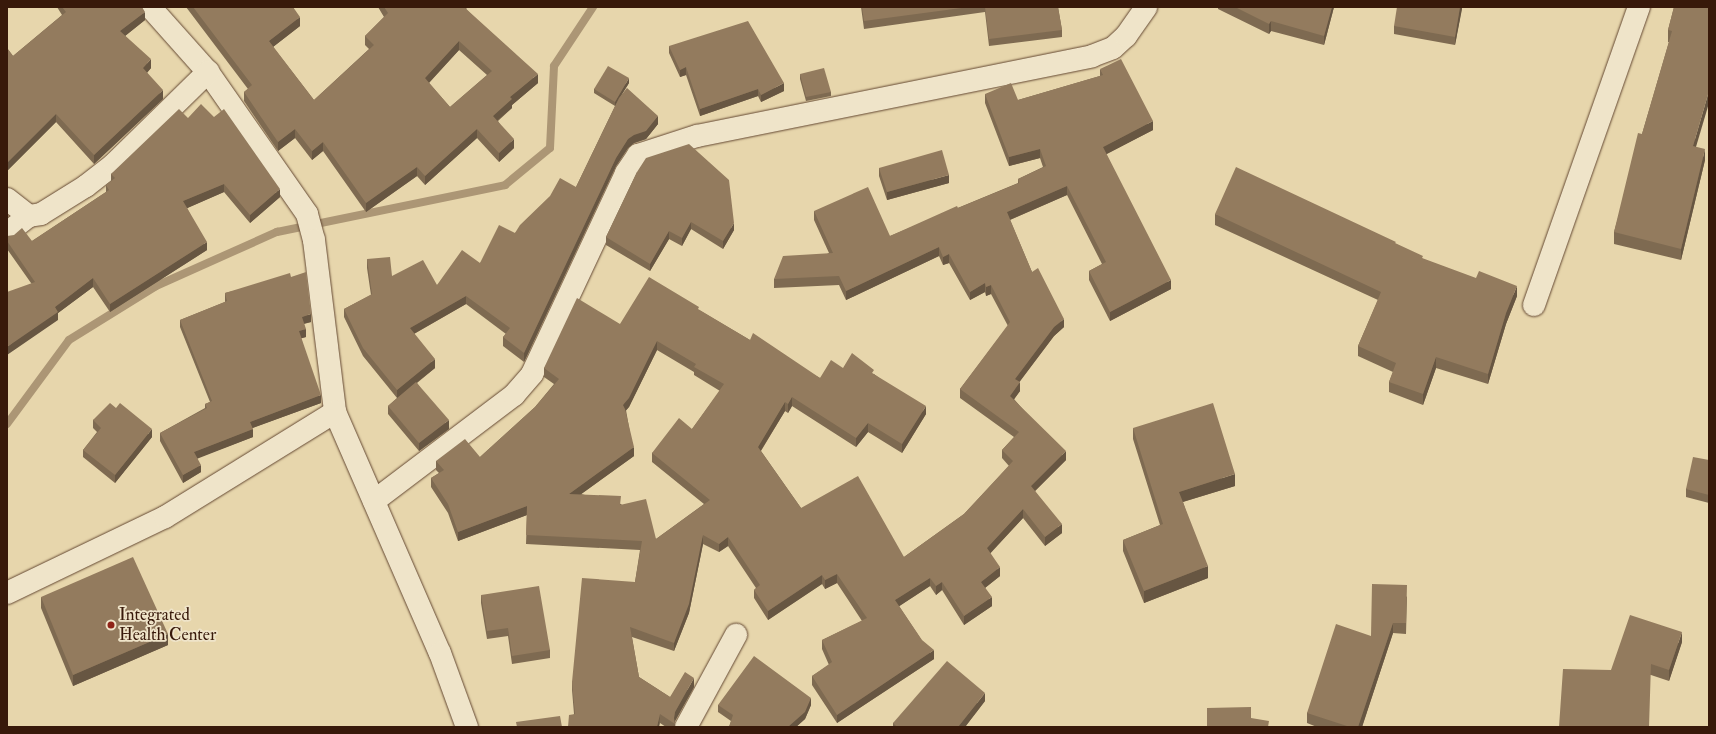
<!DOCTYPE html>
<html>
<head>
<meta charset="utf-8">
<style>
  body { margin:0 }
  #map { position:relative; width:1716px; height:734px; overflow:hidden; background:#e7d6ac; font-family:"IM FELL Double Pica",serif }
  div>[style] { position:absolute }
  .stream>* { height:8px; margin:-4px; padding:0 4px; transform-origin:4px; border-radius:4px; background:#ac9675 }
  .roads { filter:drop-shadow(0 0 1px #644832) drop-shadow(0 0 1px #644832) }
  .minor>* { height:22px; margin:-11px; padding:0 11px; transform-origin:11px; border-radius:11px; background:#efe4c9 }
  .wall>* { inset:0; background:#7e6a51 }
  .shaded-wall>* { inset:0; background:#675642 }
  .building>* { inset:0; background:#937b5e }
  .dots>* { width:11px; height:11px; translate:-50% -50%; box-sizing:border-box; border:2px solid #efe4c9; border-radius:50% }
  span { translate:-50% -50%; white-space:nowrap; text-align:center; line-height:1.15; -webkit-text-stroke:3.5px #efe4c9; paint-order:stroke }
  .poi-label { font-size:17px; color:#38190a }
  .left { translate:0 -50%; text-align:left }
  .frame { position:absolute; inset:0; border:8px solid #38190a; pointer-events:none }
</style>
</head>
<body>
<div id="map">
  <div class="stream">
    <div style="left:7px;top:424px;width:104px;rotate:-53.6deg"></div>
    <div style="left:69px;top:340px;width:102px;rotate:-31.8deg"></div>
    <div style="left:156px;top:286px;width:133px;rotate:-24.1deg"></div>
    <div style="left:277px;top:232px;width:233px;rotate:-11.6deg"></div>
    <div style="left:505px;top:185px;width:58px;rotate:-39.4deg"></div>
    <div style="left:550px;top:148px;width:82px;rotate:-87.2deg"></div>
    <div style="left:554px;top:66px;width:71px;rotate:-56.5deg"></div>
  </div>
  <div class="roads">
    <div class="minor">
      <div style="left:150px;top:7px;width:87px;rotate:48.3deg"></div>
      <div style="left:208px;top:72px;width:173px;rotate:55.1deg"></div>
      <div style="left:307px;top:214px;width:27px;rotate:75deg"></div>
      <div style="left:314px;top:240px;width:173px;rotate:83deg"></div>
      <div style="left:335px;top:412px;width:263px;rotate:66.5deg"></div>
      <div style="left:440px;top:653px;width:79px;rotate:70deg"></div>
      <div style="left:7px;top:199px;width:28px;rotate:38deg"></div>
      <div style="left:29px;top:216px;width:12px;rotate:-9deg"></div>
      <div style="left:41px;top:214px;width:53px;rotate:-31.9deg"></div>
      <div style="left:86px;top:186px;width:36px;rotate:-38deg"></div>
      <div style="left:114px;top:164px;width:132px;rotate:-44.4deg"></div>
      <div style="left:7px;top:233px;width:28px;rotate:-38deg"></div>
      <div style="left:1534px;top:305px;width:316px;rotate:-70.6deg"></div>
      <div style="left:374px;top:501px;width:176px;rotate:-37.1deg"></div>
      <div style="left:514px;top:395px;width:28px;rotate:-49deg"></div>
      <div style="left:532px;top:374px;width:222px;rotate:-64.9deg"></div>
      <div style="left:626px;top:173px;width:22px;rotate:-56deg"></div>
      <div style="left:638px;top:155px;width:62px;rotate:-17.9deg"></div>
      <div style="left:697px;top:136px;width:403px;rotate:-11.4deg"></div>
      <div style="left:1092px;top:56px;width:22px;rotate:-21deg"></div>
      <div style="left:1113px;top:48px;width:18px;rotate:-43deg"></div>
      <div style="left:1126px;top:36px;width:35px;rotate:-55deg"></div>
      <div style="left:7px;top:593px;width:175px;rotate:-25.7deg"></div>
      <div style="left:165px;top:517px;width:200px;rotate:-31.7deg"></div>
      <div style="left:686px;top:727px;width:105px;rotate:-61.5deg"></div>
    </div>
  </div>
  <div class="wall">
    <div style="clip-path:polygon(57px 7px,142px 7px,145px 20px,125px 36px,151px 68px,147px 73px,163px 99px,94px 164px,56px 122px,7px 171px,7px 48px,13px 56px,62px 15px)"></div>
    <div style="clip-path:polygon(evenodd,186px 7px,293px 7px,300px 26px,273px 47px,314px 100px,369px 49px,365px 45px,365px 36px,384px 17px,378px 7px,468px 7px,466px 9px,538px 83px,512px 105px,512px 108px,498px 121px,514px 148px,499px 162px,477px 138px,425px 185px,417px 176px,366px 212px,323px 151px,312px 160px,295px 138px,278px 151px,244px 101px,244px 92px,248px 89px,186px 7px,459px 50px,487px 75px,450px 107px,429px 83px,459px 50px)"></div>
    <div style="clip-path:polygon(861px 7px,1058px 7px,1062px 30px,1062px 37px,989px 46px,985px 12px,864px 29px)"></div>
    <div style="clip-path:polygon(1218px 7px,1334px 7px,1324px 45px,1271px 31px,1269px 34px,1218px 9px)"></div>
    <div style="clip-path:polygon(1462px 7px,1455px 45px,1394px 34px,1394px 26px)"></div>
    <div style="clip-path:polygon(1674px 7px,1696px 147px,1705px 160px,1681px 260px,1614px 244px,1614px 232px,1642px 134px,1669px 42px,1668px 42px,1668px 30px)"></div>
    <div style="clip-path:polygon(669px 46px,784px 91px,761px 102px,758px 96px,700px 116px,686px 75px,680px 77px,669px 53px)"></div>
    <div style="clip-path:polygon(evenodd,1100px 69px,1153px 130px,1106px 154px,1171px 289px,1110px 321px,1089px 280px,1089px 271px,1102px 264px,1067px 195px,1010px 220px,1032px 272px,1064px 327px,1054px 336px,1019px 382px,1020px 391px,1014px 399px,1066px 460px,1035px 491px,1062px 533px,1045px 546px,1023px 518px,990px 553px,1000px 576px,985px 588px,992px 606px,964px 625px,942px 590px,936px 595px,930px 586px,899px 606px,934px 659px,837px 723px,812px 685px,812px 676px,829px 665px,822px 649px,822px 640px,862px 621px,837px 583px,825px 589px,822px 584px,768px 620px,754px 598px,754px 590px,756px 588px,728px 546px,719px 552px,703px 544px,689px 613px,674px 651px,632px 637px,639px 677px,670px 697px,694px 687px,675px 721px,675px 727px,666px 727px,660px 723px,659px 727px,568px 727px,574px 714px,572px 690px,572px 682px,635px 582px,640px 550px,526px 544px,527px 515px,458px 541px,448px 513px,431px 487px,431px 478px,439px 473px,436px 470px,436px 461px,480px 457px,535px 407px,554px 384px,544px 377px,544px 368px,620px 324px,699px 310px,750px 340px,820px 378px,843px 368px,874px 374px,926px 414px,902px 453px,868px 432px,856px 447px,792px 406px,788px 413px,785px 411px,761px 451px,801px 508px,904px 557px,964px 514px,1009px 466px,1002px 458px,1002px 450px,1014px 437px,960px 398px,960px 389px,1008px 326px,991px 294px,986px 296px,985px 292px,970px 300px,949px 263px,943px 265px,939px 256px,846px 300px,839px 285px,774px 288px,774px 279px,829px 253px,814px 220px,814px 211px,890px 236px,1018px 183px,1018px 179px,1043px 167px,1040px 158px,1009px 166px,985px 103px,985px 94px,1018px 100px,1100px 76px,1100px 69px,657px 350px,694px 372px,694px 375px,720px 391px,692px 429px,652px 453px,652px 462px,704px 504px,656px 539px,621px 504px,581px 494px,634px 456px,626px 410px,629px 407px,657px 350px)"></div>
    <div style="clip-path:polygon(800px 74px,831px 92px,831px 96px,806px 101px,800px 79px)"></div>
    <div style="clip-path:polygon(629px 83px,621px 95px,658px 124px,646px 139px,634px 143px,628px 148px,616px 166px,524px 362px,503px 346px,503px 337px,506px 334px,466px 304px,414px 334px,435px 368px,417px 383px,449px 429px,419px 451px,388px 414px,388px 406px,397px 398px,363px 356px,344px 317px,344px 309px,371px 295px,367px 268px,367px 259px,392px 276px,437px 285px,480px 263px,515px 233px,576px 187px,615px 106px,594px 93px,594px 89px)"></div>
    <div style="clip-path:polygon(188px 118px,280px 197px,250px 223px,224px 192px,187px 208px,207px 250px,110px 312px,93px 287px,58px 313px,58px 320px,31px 283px,7px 249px,7px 236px,32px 241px,106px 192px,106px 185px,111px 181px,111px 174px)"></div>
    <div style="clip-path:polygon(879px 168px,949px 183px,887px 200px,879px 176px)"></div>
    <div style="clip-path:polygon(637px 172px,734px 230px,723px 249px,691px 229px,682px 246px,669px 239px,650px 271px,606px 245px,606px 237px)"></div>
    <div style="clip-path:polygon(1215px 214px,1396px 244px,1423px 259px,1517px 296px,1506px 324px,1488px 384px,1436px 368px,1423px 405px,1389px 392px,1389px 382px,1393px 372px,1358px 356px,1358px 346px,1378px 300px,1215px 225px)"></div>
    <div style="clip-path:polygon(291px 277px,311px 322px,304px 324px,306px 337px,301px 338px,321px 403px,252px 428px,253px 437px,197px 458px,201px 472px,183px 483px,160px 441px,160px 433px,205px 408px,205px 404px,210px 402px,180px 327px,180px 320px,225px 302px,225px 293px)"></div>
    <div style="clip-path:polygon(116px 408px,152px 437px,115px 483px,83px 457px,83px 450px,97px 432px,93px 428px,93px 420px)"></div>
    <div style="clip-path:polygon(1133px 428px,1235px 486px,1183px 502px,1208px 578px,1144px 603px,1123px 551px,1123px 540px,1160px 525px,1133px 439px)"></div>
    <div style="clip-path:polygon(1709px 460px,1709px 503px,1686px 497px,1686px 489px)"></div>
    <div style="clip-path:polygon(481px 595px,550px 650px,550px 658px,512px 664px,508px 636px,487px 639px,481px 603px)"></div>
    <div style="clip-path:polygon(1407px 596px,1406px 634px,1393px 633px,1362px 727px,1317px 727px,1307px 723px,1307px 713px,1371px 636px)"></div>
    <div style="clip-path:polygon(41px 597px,168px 645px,73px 686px,41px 608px)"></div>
    <div style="clip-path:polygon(1682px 642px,1669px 681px,1651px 675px,1611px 670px)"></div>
    <div style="clip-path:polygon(985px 701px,965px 727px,893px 727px,893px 723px)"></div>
    <div style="clip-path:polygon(718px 705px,811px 705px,805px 719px,796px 727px,729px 727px,731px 721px,718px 712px)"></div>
  </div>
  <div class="shaded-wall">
    <div style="clip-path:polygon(1332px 7px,1334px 7px,1324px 45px,1324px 36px)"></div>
    <div style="clip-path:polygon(1460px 7px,1462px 7px,1462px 9px,1455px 45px,1455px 37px)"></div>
    <div style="clip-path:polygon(145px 12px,145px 20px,120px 40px,120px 31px)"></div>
    <div style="clip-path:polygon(300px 17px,300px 26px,269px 50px,269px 41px)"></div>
    <div style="clip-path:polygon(1271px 21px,1271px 31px,1269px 34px,1269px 24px)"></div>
    <div style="clip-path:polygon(459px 41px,459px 50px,425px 87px,425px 78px)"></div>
    <div style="clip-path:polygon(151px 59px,151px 68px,143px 77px,143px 68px)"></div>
    <div style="clip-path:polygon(686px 67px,686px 75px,680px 77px,680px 70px)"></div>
    <div style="clip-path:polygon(538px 74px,538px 83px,512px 105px,512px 108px,493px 124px,493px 116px,510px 97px)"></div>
    <div style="clip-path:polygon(629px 78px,629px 83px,615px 106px,615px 102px)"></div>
    <div style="clip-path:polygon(784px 83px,784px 91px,761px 102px,761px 95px)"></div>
    <div style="clip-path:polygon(758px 89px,758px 96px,700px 116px,700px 109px)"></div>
    <div style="clip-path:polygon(163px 90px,163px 99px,94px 164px,94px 155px)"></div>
    <div style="clip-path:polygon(1709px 91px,1709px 103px,1693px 157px,1693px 146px)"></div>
    <div style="clip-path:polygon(56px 114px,56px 122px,7px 171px,7px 163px)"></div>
    <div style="clip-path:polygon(658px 116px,658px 124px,646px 139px,634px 143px,628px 148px,616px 166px,524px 362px,524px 353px,616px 158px,628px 139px)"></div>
    <div style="clip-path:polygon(1153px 121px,1153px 130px,1103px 156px,1103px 147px)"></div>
    <div style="clip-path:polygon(295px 129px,295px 138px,278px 151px,278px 142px)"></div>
    <div style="clip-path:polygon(477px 129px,477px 138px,425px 185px,425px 176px)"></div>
    <div style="clip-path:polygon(514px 139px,514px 148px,499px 162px,499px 153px)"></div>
    <div style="clip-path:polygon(323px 142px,323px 151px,312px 160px,312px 151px)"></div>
    <div style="clip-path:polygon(1040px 149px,1040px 158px,1009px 166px,1009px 157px)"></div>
    <div style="clip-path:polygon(1705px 149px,1705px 160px,1681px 260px,1681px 249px)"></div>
    <div style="clip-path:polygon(417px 167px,417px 176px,366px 212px,366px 203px)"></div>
    <div style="clip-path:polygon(949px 175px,949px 183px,887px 200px,887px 192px)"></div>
    <div style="clip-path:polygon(224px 184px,224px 192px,183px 210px,183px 201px)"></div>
    <div style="clip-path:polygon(1067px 186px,1067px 195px,1007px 221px,1007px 212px)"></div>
    <div style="clip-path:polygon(280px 189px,280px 197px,250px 223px,250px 215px)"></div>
    <div style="clip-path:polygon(691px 222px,691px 229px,682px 246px,682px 238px)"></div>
    <div style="clip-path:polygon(734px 223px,734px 230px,723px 249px,723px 241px)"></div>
    <div style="clip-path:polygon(669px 231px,669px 239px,650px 271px,650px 264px)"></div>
    <div style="clip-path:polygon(207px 242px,207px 250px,110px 312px,110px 304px)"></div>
    <div style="clip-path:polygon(939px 247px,939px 256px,846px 300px,846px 291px)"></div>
    <div style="clip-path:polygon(949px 254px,949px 263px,943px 265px,943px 257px)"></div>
    <div style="clip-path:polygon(93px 278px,93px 287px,58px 313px,58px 320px,7px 355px,7px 347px,55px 307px)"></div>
    <div style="clip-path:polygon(1171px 280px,1171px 289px,1110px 321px,1110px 312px)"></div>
    <div style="clip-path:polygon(985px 283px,985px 292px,970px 300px,970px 292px)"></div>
    <div style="clip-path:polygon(991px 285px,991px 294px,986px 296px,986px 287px)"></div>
    <div style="clip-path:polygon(1517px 286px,1517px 296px,1506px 324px,1488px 384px,1488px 374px,1506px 313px)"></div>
    <div style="clip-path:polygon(466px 296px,466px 304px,410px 336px,410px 328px)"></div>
    <div style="clip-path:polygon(311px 314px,311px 322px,302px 324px,302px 317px)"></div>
    <div style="clip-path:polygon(1064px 319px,1064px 327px,1054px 336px,1015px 388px,1015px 379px,1054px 327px)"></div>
    <div style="clip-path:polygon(306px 329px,306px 337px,299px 339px,299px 331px)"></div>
    <div style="clip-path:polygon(657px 341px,657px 350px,629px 407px,623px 414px,623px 405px)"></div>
    <div style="clip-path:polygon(1436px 357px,1436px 368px,1423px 405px,1423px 394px)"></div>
    <div style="clip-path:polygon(435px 359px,435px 368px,397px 398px,397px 390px)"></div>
    <div style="clip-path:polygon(1020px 382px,1020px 391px,1010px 405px,1010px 396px)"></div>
    <div style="clip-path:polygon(321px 395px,321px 403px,250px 429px,250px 422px)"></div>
    <div style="clip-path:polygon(792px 397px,792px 406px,788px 413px,788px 404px)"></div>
    <div style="clip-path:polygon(785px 402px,785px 411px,758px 455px,758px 447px)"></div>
    <div style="clip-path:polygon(926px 406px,926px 414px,902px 453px,902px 444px)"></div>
    <div style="clip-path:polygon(449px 420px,449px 429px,419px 451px,419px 443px)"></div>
    <div style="clip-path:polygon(868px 423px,868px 432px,856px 447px,856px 438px)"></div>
    <div style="clip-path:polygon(152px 429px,152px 437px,115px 483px,115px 475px)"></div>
    <div style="clip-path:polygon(253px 429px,253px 437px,194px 460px,194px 452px)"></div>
    <div style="clip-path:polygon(634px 447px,634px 456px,569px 503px,569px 494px)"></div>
    <div style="clip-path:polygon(1066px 451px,1066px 460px,1031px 495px,1031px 486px)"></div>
    <div style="clip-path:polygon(201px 465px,201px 472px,183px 483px,183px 475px)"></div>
    <div style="clip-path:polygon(1235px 474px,1235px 486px,1179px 503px,1179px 492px)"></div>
    <div style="clip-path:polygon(527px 506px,527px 515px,458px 541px,458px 532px)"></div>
    <div style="clip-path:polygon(1023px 509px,1023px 518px,987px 557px,987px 548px)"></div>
    <div style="clip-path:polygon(1062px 524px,1062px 533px,1045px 546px,1045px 537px)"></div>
    <div style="clip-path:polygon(703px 535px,703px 544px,689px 613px,674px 651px,674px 643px)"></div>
    <div style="clip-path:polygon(728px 537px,728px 546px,719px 552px,719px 544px)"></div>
    <div style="clip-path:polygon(1208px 566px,1208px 578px,1144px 603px,1144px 591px)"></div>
    <div style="clip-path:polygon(1000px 567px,1000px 576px,981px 591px,981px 582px)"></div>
    <div style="clip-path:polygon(837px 574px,837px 583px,825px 589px,825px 580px)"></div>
    <div style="clip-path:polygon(822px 575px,822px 584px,768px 620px,768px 611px)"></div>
    <div style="clip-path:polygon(930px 578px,930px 586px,895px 609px,895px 600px)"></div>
    <div style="clip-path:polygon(942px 582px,942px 590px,936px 595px,936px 586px)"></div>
    <div style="clip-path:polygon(992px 597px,992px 606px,964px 625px,964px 616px)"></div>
    <div style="clip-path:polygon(1393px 623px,1393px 633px,1362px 727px,1358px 727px)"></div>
    <div style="clip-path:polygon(1682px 632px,1682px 642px,1669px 681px,1669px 670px)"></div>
    <div style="clip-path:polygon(168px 634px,168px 645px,73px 686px,73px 675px)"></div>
    <div style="clip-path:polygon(934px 650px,934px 659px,837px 723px,837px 715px)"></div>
    <div style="clip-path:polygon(694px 678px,694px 687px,675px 721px,674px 724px,674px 718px,675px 712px)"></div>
    <div style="clip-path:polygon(985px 693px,985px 701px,965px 727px,958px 727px)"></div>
    <div style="clip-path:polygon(811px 698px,811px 705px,805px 719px,796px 727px,788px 727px)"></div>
    <div style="clip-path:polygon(660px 714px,659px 727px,657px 727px)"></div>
  </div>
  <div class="building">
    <div style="clip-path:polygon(62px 7px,142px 7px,145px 12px,120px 31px,151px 59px,143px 68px,163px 90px,94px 155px,56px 114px,7px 163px,7px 48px,13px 56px,66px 12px)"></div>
    <div style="clip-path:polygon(evenodd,193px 7px,293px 7px,300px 17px,269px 41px,314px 100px,374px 45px,365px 36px,388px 13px,384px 7px,464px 7px,538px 74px,510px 97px,512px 99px,493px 116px,514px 139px,499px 153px,477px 129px,425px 176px,417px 167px,366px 203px,323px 142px,312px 151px,295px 129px,278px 142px,244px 92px,252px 85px,193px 7px,459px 41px,492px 71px,450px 107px,425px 78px,459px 41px)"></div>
    <div style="clip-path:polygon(862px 7px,969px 7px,864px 21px)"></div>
    <div style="clip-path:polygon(985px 7px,1058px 7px,1062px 30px,989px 39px)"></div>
    <div style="clip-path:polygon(1235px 7px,1332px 7px,1324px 36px,1271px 21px,1269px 24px)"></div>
    <div style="clip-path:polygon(1397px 7px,1460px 7px,1455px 37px,1394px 26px)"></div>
    <div style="clip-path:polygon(1674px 7px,1709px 7px,1709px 91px,1693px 146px,1705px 149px,1681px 249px,1614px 232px,1638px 133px,1642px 134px,1672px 31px,1668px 30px)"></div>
    <div style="clip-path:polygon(748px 21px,784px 83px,761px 95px,758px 89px,700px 109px,686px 67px,680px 70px,669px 46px)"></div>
    <div style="clip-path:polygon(evenodd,1121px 59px,1153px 121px,1103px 147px,1171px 280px,1110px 312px,1089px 271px,1106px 262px,1067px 186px,1007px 212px,1032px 272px,1038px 268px,1064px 319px,1054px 327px,1015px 379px,1020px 382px,1010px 396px,1066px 451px,1031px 486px,1062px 524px,1045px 537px,1023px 509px,987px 548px,1000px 567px,981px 582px,992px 597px,964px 616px,942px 582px,936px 586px,930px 578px,895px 600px,922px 640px,934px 650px,837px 715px,812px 676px,832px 662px,822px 640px,867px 618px,837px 574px,825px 580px,822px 575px,768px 611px,754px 590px,760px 585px,728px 537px,719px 544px,703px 535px,689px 604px,674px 643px,630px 627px,639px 677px,670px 697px,685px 672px,694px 678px,675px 712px,674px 718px,675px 724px,660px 714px,657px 727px,568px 727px,569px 715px,575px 714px,572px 682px,582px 578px,635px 582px,642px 541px,526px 535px,527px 506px,458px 532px,448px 504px,431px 478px,444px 470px,436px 461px,465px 439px,480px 457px,535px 407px,559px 379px,544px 368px,577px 298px,620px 324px,649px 277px,699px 307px,698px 309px,750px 340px,753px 333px,820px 378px,831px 360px,843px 368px,852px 353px,874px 370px,872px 373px,926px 406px,902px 444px,868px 423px,856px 438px,792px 397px,788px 404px,785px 402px,758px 447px,801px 508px,858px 476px,904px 557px,964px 514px,1013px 461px,1002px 450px,1019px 432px,960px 389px,1010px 322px,991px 285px,986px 287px,985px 283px,970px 292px,949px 254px,943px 257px,939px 247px,846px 291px,839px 276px,774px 279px,783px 256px,833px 253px,814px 211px,868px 187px,890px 236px,957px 206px,958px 208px,1019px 183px,1018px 179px,1046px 166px,1040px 149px,1009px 157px,985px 94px,1011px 83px,1018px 100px,1103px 75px,1100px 69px,1121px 59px,657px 341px,696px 364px,694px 367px,724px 384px,692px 429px,679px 418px,652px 453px,710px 500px,656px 539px,646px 499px,620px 505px,621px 496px,569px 494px,634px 447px,625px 409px,623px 405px,629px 398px,657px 341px)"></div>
    <div style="clip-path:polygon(608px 66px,629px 78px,615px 102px,594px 89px)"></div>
    <div style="clip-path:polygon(824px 68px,831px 92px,806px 97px,800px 74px)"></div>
    <div style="clip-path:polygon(627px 88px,658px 116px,646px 131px,634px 135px,628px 139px,616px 158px,524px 353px,503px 337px,510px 328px,466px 296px,410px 328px,435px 359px,397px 390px,363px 348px,344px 309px,372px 294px,367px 259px,390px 257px,392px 276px,423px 260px,437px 285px,462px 250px,480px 263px,499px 225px,515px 233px,520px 225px,550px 196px,560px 178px,576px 187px,619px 98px)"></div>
    <div style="clip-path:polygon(201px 104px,214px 117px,224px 109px,280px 189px,250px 215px,224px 184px,183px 201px,207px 242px,110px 304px,93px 278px,55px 307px,58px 312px,7px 347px,7px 292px,35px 282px,7px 241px,7px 236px,14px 235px,22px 228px,32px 241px,109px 190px,106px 185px,115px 178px,111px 174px,179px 109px,188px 118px)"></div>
    <div style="clip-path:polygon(689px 144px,729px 180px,734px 223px,723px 241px,691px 222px,682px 238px,669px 231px,650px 264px,606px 237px,637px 172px,646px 158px)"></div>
    <div style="clip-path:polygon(942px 150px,949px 175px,887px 192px,879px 168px)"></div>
    <div style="clip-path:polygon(1236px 167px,1396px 242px,1395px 243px,1423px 256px,1422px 258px,1476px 278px,1479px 271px,1517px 286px,1506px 313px,1488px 374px,1436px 357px,1423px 394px,1389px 382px,1396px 363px,1358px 346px,1381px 292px,1215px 214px)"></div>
    <div style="clip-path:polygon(306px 272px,311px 314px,302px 317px,306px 329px,299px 331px,321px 395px,250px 422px,253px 429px,194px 452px,201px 465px,183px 475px,160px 433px,207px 408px,205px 404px,212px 401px,180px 320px,227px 301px,225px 293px,290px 273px,291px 277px)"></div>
    <div style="clip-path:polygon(416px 382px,449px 420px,419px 443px,388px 406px)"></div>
    <div style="clip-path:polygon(110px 403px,116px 408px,120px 403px,152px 429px,115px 475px,83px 450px,101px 428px,93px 420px)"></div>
    <div style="clip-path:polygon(1213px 403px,1235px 474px,1179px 492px,1208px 566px,1144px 591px,1123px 540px,1163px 524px,1133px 428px)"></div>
    <div style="clip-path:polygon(1693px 457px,1709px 460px,1709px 495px,1686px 489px)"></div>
    <div style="clip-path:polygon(133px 557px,168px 634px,73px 675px,41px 597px)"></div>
    <div style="clip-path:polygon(1372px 584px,1407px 585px,1406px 623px,1393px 623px,1358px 727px,1350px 727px,1307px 713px,1336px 624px,1371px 636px)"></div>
    <div style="clip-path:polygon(539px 586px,550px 650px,512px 656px,508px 628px,487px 631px,481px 595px)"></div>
    <div style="clip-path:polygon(1630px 615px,1682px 632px,1669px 670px,1651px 664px,1649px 727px,1559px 727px,1563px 669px,1611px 670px)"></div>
    <div style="clip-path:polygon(754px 656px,811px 698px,805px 712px,788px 727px,729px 727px,733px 715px,718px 705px)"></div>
    <div style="clip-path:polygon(947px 661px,985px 693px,958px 727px,897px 727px,893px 723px)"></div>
    <div style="clip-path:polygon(1251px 707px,1251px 718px,1269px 721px,1268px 727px,1207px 727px,1207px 708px)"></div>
    <div style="clip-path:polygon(560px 716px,562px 727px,517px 727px,516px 722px)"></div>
  </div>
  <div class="dots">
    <div style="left:111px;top:625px;background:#8f2418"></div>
  </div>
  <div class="poi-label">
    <span class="left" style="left:119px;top:625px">Integrated<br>Health Center</span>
  </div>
  <div class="frame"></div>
</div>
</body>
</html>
